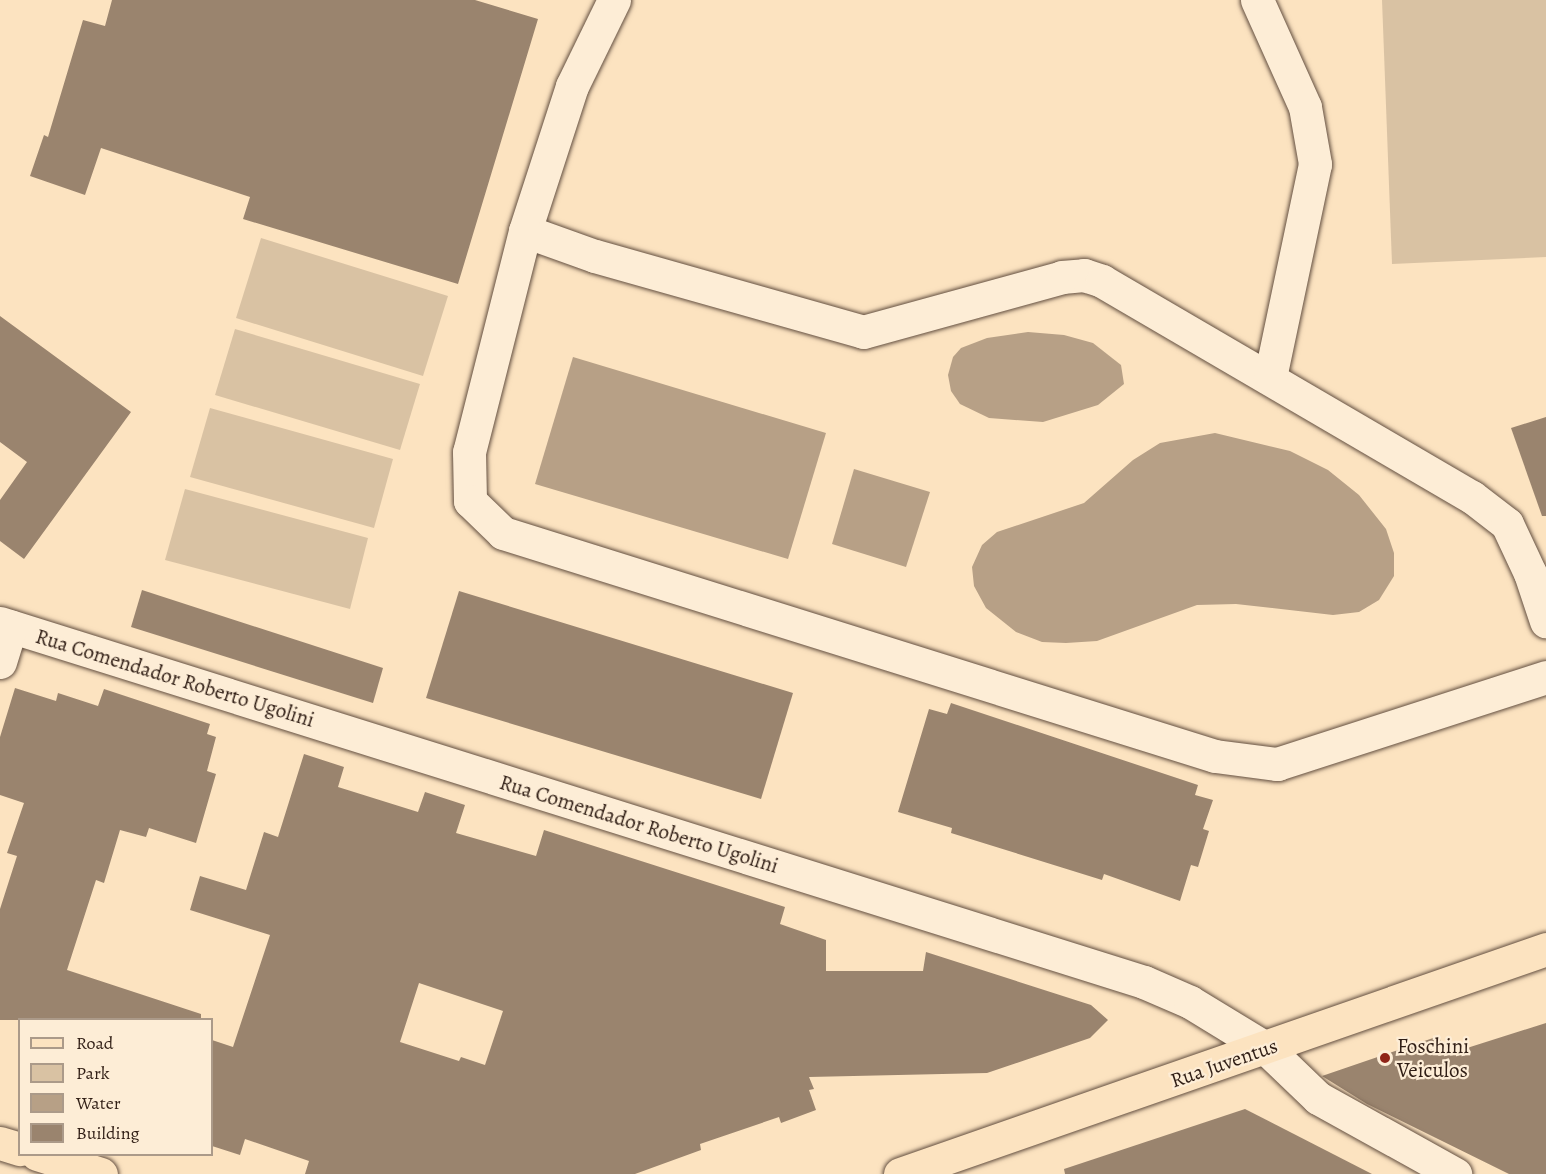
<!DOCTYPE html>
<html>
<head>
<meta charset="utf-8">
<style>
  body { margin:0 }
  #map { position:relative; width:1546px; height:1174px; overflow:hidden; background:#fce3c0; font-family:Alegreya,serif }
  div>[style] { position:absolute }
  .green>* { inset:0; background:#d9c2a3 }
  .water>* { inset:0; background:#b7a086 }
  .building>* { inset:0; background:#9a846e }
  .roads { filter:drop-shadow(0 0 2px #634f40) drop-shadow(0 0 2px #634f40) }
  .minor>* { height:33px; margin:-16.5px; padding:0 16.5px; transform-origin:16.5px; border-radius:16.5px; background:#fdedd6 }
  .major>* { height:33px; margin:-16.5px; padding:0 16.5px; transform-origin:16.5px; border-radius:16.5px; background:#fce3c0 }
  .dots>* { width:16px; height:16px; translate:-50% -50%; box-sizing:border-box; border:3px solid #fdedd6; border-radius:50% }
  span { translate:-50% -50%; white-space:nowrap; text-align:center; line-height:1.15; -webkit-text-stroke:4.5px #fdedd6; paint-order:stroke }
  .street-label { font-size:21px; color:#301e15 }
  .poi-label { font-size:21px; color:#301e15 }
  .left { translate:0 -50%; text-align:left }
  .legend { position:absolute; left:18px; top:1018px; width:195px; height:138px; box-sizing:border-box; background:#fdedd6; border:2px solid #ab9a89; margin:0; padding:8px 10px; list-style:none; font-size:18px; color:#301e15 }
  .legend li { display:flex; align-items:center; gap:12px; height:30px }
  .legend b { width:30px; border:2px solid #ab9a89 }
</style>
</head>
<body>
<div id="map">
  <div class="green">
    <div style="clip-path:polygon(1382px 0,1546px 0,1546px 257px,1392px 264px)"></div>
    <div style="clip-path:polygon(261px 238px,448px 296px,423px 376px,236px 318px)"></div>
    <div style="clip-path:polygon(235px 329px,420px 384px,400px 450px,215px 395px)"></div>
    <div style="clip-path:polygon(210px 408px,393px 459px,374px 528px,190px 477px)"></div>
    <div style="clip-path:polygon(185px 489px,368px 538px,350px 609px,165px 560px)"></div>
  </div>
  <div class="water">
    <div style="clip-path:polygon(1028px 332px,1064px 335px,1093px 343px,1121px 365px,1124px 384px,1098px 405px,1043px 422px,989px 418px,960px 404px,951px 391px,948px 375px,953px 357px,961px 348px,987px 338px)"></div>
    <div style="clip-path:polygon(573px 357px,826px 433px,788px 559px,535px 484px)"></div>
    <div style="clip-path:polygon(1215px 433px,1290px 451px,1328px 470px,1359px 495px,1386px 529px,1394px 553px,1394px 576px,1379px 600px,1359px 612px,1333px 615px,1236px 604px,1197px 605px,1097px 641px,1066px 643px,1042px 642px,1016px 632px,986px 608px,974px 586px,972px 567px,982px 545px,997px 532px,1084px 503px,1133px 460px,1160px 443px)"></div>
    <div style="clip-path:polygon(854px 469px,930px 492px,906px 567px,832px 544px)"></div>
  </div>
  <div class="building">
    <div style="clip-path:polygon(112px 0,475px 0,538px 19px,458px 284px,243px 219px,250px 197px,101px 148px,85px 195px,30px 176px,44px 135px,48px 137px,83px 20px,105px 26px)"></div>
    <div style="clip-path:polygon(0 316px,131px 412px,24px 559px,0 541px,0 500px,27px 462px,0 442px)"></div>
    <div style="clip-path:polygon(1546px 417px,1546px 516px,1542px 516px,1511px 428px)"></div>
    <div style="clip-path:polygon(142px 590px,383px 668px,373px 703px,131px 627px)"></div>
    <div style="clip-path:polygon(459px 591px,793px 693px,761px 799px,426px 698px)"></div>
    <div style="clip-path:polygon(15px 688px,56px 701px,58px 693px,98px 706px,104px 689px,210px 724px,207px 734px,216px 737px,207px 771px,216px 774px,196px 843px,149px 828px,146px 837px,120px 830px,104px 883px,96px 880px,67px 970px,201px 1014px,201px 1020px,0 1020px,0 909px,17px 856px,7px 853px,24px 803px,0 795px,0 737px)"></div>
    <div style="clip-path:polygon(951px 703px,1198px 785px,1195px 795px,1213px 800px,1203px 829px,1209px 831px,1198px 867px,1191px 865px,1180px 901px,1104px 874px,1102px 880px,951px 833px,952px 828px,898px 812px,929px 709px,947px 714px)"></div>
    <div style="clip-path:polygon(evenodd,304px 754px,344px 767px,338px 787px,418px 812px,425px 792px,465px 805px,456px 833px,536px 856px,544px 830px,785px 907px,780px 924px,826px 940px,826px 971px,923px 971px,926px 952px,1091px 1005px,1108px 1020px,1090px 1038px,987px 1073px,809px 1077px,814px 1089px,809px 1090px,816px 1110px,781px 1123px,779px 1117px,700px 1144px,701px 1150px,635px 1174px,305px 1174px,309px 1161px,245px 1139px,240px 1155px,212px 1146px,212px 1040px,233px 1047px,270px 935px,190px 910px,200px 876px,246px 890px,264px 832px,278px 837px,304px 754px,419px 983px,503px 1011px,485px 1065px,461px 1057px,459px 1061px,400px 1042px,419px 983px)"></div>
    <div style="clip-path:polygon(1546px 1023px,1546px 1174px,1509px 1174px,1367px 1104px,1322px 1076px,1439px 1036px,1445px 1055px)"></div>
    <div style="clip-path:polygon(1245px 1109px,1372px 1174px,1065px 1174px,1064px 1169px)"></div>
  </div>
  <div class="roads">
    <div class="minor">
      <div style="left:614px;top:0;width:96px;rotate:116deg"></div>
      <div style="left:572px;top:86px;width:152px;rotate:108deg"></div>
      <div style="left:525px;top:231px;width:74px;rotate:19.7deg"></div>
      <div style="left:595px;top:256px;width:279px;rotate:15.8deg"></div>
      <div style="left:863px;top:332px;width:206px;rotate:-15.4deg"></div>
      <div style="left:1062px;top:277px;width:22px;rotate:-5deg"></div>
      <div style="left:1084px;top:275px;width:19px;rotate:18deg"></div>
      <div style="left:1102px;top:281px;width:428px;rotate:30.3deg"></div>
      <div style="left:1472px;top:497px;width:44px;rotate:37.6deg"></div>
      <div style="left:1507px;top:524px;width:54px;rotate:64.9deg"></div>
      <div style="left:1530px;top:573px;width:51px;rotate:71.6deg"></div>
      <div style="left:1257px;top:0;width:117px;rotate:65.8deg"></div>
      <div style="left:1305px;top:107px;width:58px;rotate:80deg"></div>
      <div style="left:1315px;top:164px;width:219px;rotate:101.9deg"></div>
      <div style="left:525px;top:231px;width:228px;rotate:104.2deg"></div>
      <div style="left:469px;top:452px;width:49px;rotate:88.8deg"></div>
      <div style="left:470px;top:501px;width:46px;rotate:44.1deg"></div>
      <div style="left:503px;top:533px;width:746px;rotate:17.39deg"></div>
      <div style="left:1215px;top:756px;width:63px;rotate:7.4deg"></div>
      <div style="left:1277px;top:764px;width:283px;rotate:-17.9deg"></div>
      <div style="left:0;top:623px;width:1199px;rotate:17.42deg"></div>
      <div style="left:1144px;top:982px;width:50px;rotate:23.5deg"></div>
      <div style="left:1190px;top:1002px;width:90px;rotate:31.4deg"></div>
      <div style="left:1267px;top:1049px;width:71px;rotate:43.9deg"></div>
      <div style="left:1318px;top:1098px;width:157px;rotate:29deg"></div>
      <div style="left:0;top:662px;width:37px;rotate:-73deg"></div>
    </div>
    <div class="major">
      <div style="left:0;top:1143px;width:21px;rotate:17deg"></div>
      <div style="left:37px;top:1154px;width:67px;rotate:17.4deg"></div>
      <div style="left:900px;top:1174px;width:684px;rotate:-19.2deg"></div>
    </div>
  </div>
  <div class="dots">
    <div style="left:1385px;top:1058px;background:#8f2418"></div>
  </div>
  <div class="street-label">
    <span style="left:175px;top:678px;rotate:17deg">Rua Comendador Roberto Ugolini</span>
    <span style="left:639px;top:824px;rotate:17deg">Rua Comendador Roberto Ugolini</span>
    <span style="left:1224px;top:1063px;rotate:-19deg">Rua Juventus</span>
  </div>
  <div class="poi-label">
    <span class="left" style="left:1397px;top:1058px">Foschini<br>Veiculos</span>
  </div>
  <ul class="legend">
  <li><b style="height:8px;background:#fce3c0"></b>Road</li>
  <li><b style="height:16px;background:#d9c2a3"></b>Park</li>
  <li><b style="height:16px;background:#b7a086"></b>Water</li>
  <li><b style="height:16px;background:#9a846e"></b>Building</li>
  </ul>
</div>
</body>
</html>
